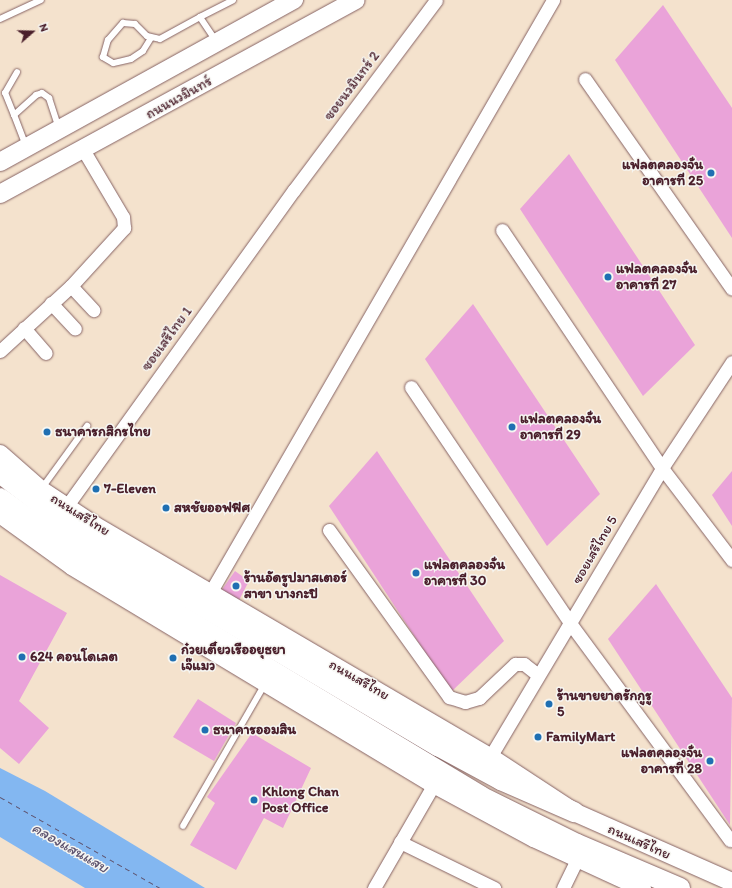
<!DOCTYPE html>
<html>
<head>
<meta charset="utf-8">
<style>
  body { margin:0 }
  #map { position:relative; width:732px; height:888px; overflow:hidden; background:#f4e2cd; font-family:Itim,"Playpen Sans Thai",sans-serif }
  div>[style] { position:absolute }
  .water>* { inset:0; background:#83b7f1 }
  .ferry>* { height:1px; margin-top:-0.5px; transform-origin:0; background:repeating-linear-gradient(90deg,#5e5470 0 5px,transparent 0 9px) }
  .building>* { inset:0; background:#eaa3d9 }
  .roads { filter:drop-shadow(0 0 1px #866364) drop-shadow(0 0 1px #866364) }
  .service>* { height:6px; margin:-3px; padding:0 3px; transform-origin:3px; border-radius:3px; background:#fff }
  .minor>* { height:13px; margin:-6.5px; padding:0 6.5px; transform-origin:6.5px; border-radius:6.5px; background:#fff }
  .secondary>* { height:18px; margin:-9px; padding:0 9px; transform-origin:9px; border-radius:9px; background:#fff }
  .primary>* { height:20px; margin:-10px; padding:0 10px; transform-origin:10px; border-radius:10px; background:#fff }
  .dots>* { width:11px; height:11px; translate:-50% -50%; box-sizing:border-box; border:2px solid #f6f6f2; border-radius:50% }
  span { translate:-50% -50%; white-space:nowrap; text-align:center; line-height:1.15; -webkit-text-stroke:3px #f6f6f2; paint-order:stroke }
  .street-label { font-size:14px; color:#4a1f2b }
  .poi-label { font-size:14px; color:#4a1f2b; font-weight:700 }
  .right { translate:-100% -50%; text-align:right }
  .left { translate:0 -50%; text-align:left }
  .water-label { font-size:15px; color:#5e5470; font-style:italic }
  .north { position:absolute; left:12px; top:12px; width:40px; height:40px; -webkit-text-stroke:3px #f6f6f2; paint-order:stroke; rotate:70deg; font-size:11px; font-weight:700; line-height:16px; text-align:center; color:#4a1f2b }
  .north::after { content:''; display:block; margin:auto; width:14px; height:18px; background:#4a1f2b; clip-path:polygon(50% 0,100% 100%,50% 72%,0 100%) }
</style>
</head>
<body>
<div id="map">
  <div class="water">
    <div style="clip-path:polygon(0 768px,45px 791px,205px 888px,85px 888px,0 837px)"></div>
  </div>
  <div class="ferry">
    <div style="left:0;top:797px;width:184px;rotate:29.6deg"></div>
  </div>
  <div class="building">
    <div style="clip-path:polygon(663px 5px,732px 108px,732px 238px,615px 60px)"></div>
    <div style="clip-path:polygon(569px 154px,695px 345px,643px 396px,520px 209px)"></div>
    <div style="clip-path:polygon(473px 304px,600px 494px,547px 546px,425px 359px)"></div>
    <div style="clip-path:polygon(377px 451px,504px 641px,451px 692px,329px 506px)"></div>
    <div style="clip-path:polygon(732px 471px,732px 526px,712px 495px)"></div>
    <div style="clip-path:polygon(235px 571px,249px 581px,238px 602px,221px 591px)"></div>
    <div style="clip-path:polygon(0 575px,67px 613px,19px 701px,49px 728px,19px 764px,0 748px)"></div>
    <div style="clip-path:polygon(656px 584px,732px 698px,730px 825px,608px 639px)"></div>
    <div style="clip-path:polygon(198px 699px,236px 723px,214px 761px,173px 737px)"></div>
    <div style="clip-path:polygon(252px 733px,311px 768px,283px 828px,264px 818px,236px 870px,190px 845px,215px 803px,207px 797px)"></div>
  </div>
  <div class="roads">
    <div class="service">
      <div style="left:0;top:19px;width:45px;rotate:-24.9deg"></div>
      <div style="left:151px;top:38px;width:15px;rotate:122deg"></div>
      <div style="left:143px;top:51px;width:14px;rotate:146deg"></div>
      <div style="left:131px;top:59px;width:18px;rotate:167deg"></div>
      <div style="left:113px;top:63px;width:12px;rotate:-149deg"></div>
      <div style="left:103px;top:57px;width:18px;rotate:-74deg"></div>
      <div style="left:108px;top:40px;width:23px;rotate:-49deg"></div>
      <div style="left:123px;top:23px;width:12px;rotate:5deg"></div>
      <div style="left:135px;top:24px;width:17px;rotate:45deg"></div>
      <div style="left:147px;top:36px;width:13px;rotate:13deg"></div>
      <div style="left:160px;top:39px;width:46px;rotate:-28.8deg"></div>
      <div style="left:216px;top:41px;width:29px;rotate:-124deg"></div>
      <div style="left:200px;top:17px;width:37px;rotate:-27deg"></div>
      <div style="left:14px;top:115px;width:24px;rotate:-112deg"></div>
      <div style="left:5px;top:93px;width:24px;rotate:-60deg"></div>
      <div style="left:26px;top:146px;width:33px;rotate:-111deg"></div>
      <div style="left:14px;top:115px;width:30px;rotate:-42deg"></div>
      <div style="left:36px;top:95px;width:6px;rotate:-18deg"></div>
      <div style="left:42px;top:93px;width:9px;rotate:36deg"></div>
      <div style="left:49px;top:98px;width:32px;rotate:72deg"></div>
      <div style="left:42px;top:488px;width:77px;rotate:-54deg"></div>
      <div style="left:183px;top:826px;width:164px;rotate:-60deg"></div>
    </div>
    <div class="minor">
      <div style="left:585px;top:79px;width:256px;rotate:55deg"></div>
      <div style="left:502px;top:230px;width:287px;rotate:56.1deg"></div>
      <div style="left:662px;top:468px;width:116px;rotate:52.7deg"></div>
      <div style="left:71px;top:286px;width:33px;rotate:47deg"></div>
      <div style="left:51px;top:303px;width:35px;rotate:47deg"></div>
      <div style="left:24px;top:328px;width:33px;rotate:49deg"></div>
      <div style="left:0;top:351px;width:96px;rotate:-42.5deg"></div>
      <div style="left:71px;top:286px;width:79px;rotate:-47.6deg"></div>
      <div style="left:124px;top:228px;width:11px;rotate:-95deg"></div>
      <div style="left:123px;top:217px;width:77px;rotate:-120.6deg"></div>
      <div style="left:411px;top:387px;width:285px;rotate:56deg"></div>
      <div style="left:570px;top:623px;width:270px;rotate:53.6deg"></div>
      <div style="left:66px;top:507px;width:390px;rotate:-54.3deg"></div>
      <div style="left:294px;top:190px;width:237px;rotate:-53.2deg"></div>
      <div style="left:329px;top:530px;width:206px;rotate:54.3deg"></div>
      <div style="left:449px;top:697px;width:17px;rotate:17deg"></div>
      <div style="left:465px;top:702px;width:15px;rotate:-16deg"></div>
      <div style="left:479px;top:698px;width:50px;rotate:-43.4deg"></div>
      <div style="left:515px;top:664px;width:9px"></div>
      <div style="left:524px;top:664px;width:16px;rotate:38deg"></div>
      <div style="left:210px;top:593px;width:685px;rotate:-59.95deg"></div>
      <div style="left:490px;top:757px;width:336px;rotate:-59.2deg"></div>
      <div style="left:662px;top:468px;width:127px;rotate:-56.6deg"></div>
      <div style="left:400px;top:842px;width:105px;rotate:26.1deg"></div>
      <div style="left:374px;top:888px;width:120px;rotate:-60deg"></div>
      <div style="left:563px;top:888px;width:32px;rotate:-64deg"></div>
    </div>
    <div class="secondary">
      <div style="left:0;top:162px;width:336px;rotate:-28.9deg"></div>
      <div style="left:0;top:194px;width:405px;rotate:-28.6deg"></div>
      <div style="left:0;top:454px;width:55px;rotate:41.3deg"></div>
      <div style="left:41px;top:490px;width:64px;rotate:33.4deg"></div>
      <div style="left:94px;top:525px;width:459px;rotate:30.4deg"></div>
      <div style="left:490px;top:757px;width:100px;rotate:33.2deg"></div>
      <div style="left:574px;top:812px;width:173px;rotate:23.9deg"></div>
      <div style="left:0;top:514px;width:89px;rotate:35.8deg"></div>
      <div style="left:72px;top:566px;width:423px;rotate:31.1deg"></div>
      <div style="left:434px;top:784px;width:114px;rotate:28.4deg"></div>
      <div style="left:534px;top:838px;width:119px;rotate:24.8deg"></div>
    </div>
    <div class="primary">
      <div style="left:0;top:473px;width:97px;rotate:37.5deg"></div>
      <div style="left:77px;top:532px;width:420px;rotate:30.7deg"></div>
      <div style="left:438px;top:746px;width:72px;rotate:28.4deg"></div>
      <div style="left:501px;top:780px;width:80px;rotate:23.7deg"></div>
      <div style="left:0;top:498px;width:84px;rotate:36.3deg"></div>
      <div style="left:68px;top:548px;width:481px;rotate:31deg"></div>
      <div style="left:480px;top:796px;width:108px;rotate:26.3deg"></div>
      <div style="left:577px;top:844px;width:112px;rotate:23.1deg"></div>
    </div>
  </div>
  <div class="dots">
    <div style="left:711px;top:173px;background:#1f6fb2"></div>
    <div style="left:608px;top:277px;background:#1f6fb2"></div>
    <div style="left:512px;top:427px;background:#1f6fb2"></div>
    <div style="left:47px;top:432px;background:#1f6fb2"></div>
    <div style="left:96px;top:489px;background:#1f6fb2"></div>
    <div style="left:166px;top:508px;background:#1f6fb2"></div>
    <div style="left:416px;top:573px;background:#1f6fb2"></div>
    <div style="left:236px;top:586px;background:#1f6fb2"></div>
    <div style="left:22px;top:657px;background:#1f6fb2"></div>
    <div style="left:173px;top:658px;background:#1f6fb2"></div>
    <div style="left:549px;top:704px;background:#1f6fb2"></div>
    <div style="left:205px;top:730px;background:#1f6fb2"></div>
    <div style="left:538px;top:737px;background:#1f6fb2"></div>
    <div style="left:710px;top:761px;background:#1f6fb2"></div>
    <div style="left:254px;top:800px;background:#1f6fb2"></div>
  </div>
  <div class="street-label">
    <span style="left:352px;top:86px;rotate:-53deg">ซอยนวมินทร์ 2</span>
    <span style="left:179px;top:98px;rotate:-29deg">ถนนนวมินทร์</span>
    <span style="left:167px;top:339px;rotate:-54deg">ซอยเสรีไทย 1</span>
    <span style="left:80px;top:515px;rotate:32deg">ถนนเสรีไทย</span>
    <span style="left:595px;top:550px;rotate:-60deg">ซอยเสรีไทย 5</span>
    <span style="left:359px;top:680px;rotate:30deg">ถนนเสรีไทย</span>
    <span style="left:639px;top:842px;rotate:24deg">ถนนเสรีไทย</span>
  </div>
  <div class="poi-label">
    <span class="right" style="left:703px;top:173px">แฟลตคลองจั่น<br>อาคารที่ 25</span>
    <span class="left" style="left:616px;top:277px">แฟลตคลองจั่น<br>อาคารที่ 27</span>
    <span class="left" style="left:520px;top:427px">แฟลตคลองจั่น<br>อาคารที่ 29</span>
    <span class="left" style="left:55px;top:432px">ธนาคารกสิกรไทย</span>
    <span class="left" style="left:104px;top:489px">7-Eleven</span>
    <span class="left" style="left:174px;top:508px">สหชัยออฟฟิศ</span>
    <span class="left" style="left:424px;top:573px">แฟลตคลองจั่น<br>อาคารที่ 30</span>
    <span class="left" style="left:244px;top:586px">ร้านอัดรูปมาสเตอร์<br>สาขา บางกะปิ</span>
    <span class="left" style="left:181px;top:658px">ก๋วยเตี๋ยวเรืออยุธยา<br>เจ๊แมว</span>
    <span class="left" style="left:30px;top:657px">624 คอนโดเลต</span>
    <span class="left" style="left:557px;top:704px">ร้านขายยาดรักกูรู<br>5</span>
    <span class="left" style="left:213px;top:730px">ธนาคารออมสิน</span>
    <span class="left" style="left:546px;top:737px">FamilyMart</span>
    <span class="right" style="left:702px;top:761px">แฟลตคลองจั่น<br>อาคารที่ 28</span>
    <span class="left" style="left:262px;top:800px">Khlong Chan<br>Post Office</span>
  </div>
  <div class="water-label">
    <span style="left:70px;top:848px;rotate:30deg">คลองแสนแสบ</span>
  </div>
  <div class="north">N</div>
</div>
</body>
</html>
